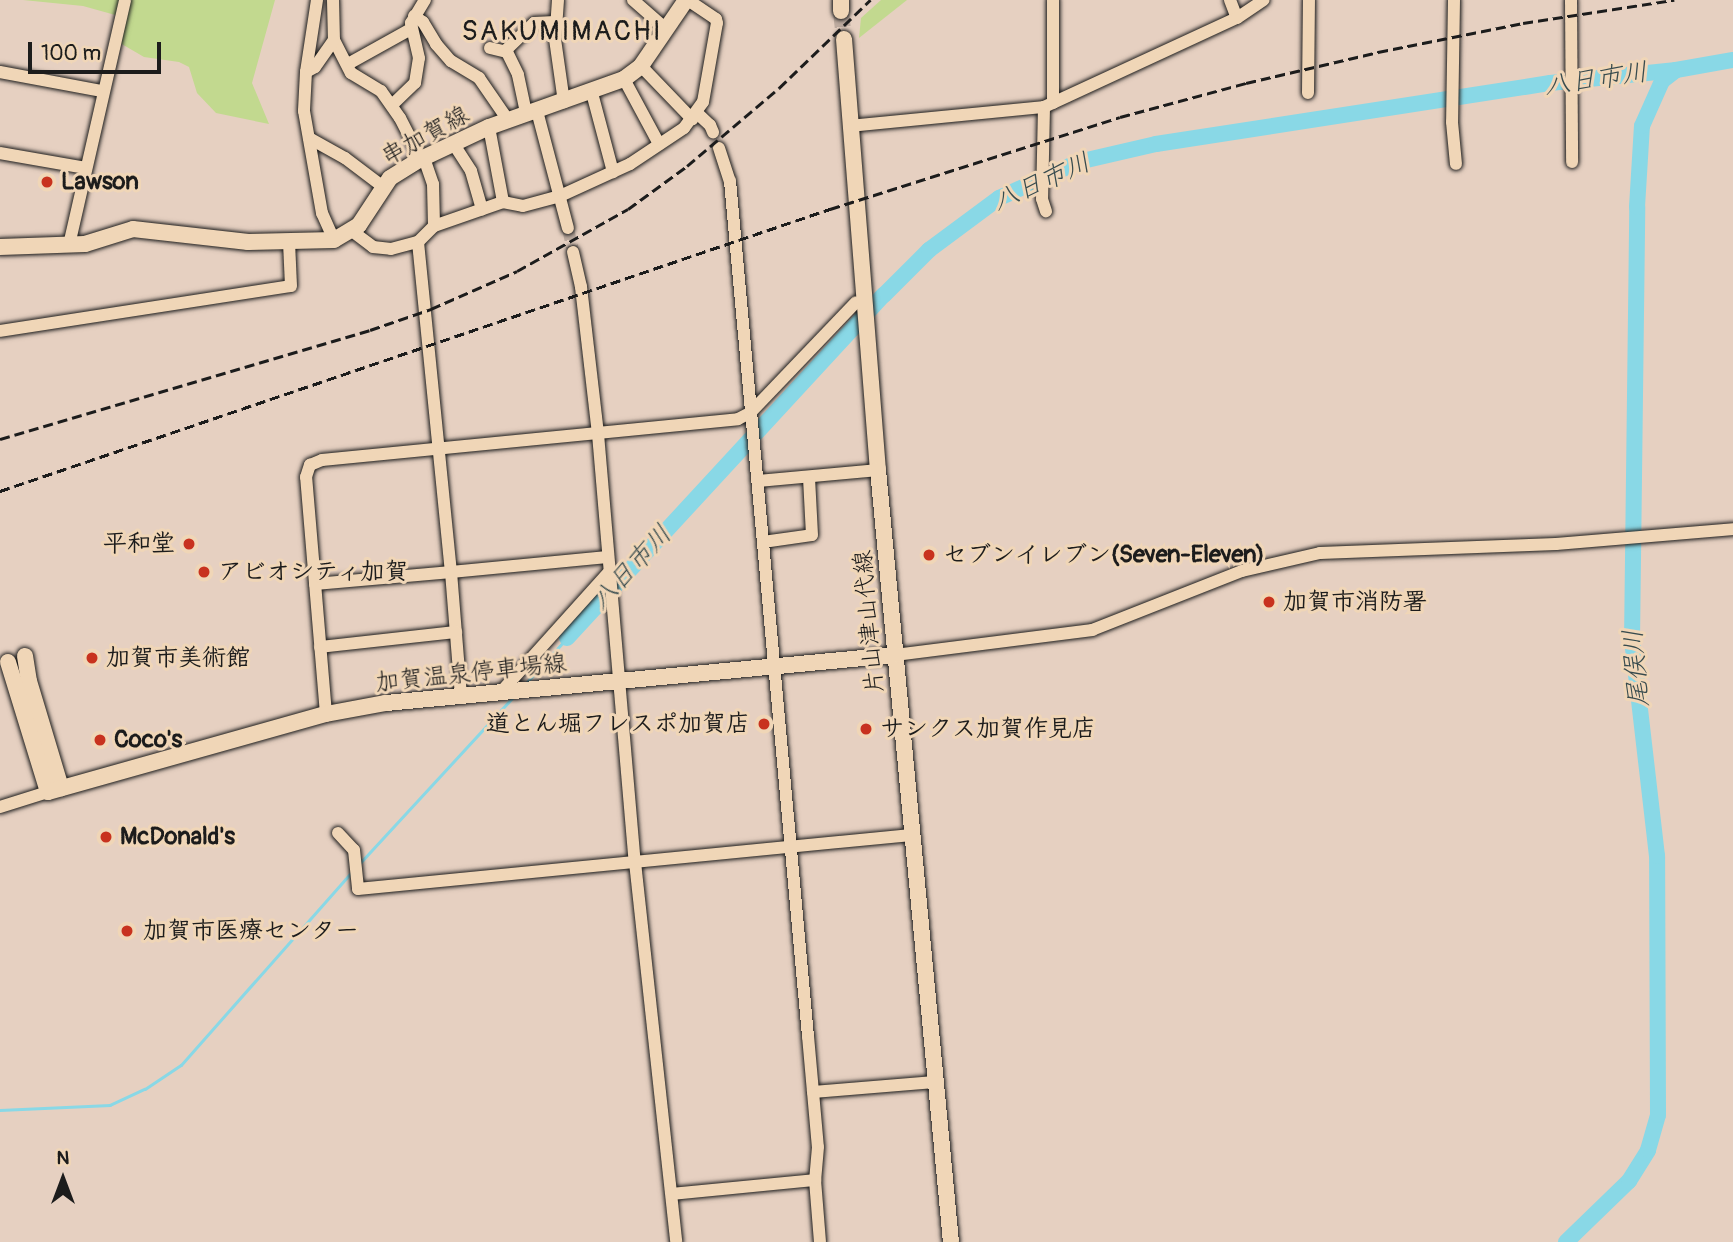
<!DOCTYPE html>
<html>
<head>
<meta charset="utf-8">
<style>
  body { margin:0 }
  #map { position:relative; width:1733px; height:1242px; overflow:hidden; background:#e6d0c1; font-family:Pangolin,"Klee One",sans-serif }
  div>[style] { position:absolute }
  .green>* { inset:0; background:#c2d98f }
  .stream>* { height:2.5px; margin:-1.25px; padding:0 1.25px; transform-origin:1.25px; border-radius:1.25px; background:#89d8e6 }
  .river>* { height:16px; margin:-8px; padding:0 8px; transform-origin:8px; border-radius:8px; background:#89d8e6 }
  .minor-tunnel>* { height:12px; margin-top:-6px; transform-origin:0; background:repeating-linear-gradient(90deg,#beaca0 0 12px,transparent 0 18px) }
  .major-tunnel>* { height:16px; margin-top:-8px; transform-origin:0; background:repeating-linear-gradient(90deg,#beaca0 0 16px,transparent 0 24px) }
  .roads { filter:drop-shadow(0 0 2px #1c1c1c) drop-shadow(0 0 2px #1c1c1c) }
  .minor>* { height:12px; margin:-6px; padding:0 6px; transform-origin:6px; border-radius:6px; background:#f0d6b7 }
  .major>* { height:16px; margin:-8px; padding:0 8px; transform-origin:8px; border-radius:8px; background:#f0d6b7 }
  .rail>* { height:2.5px; margin-top:-1.25px; transform-origin:0; background:repeating-linear-gradient(90deg,#1c1c1c 0 10px,transparent 0 15px) }
  .dots>* { width:19px; height:19px; translate:-50% -50%; box-sizing:border-box; border:4px solid #f0d6b7; border-radius:50% }
  span { translate:-50% -50%; white-space:nowrap; text-align:center; line-height:1.15; -webkit-text-stroke:6px #f0d6b7; paint-order:stroke }
  .street-label { font-size:24px; color:#1c1c1c }
  .poi-label { font-size:24px; color:#1c1c1c; font-weight:700 }
  .left { translate:0 -50%; text-align:left }
  .right { translate:-100% -50%; text-align:right }
  .water-label { font-size:26px; color:#374b4e; font-style:italic }
  .quarter-label { font-size:28px; color:#1c1c1c; letter-spacing:2px }
  .north { position:absolute; left:28px; top:1144px; width:70px; height:70px; -webkit-text-stroke:5px #f0d6b7; paint-order:stroke; rotate:0deg; font-size:19px; font-weight:700; line-height:28px; text-align:center; color:#1c1c1c }
  .north::after { content:''; display:block; margin:auto; width:24px; height:32px; background:#1c1c1c; clip-path:polygon(50% 0,100% 100%,50% 72%,0 100%) }
  .scale { position:absolute; left:28px; top:42px; width:133px; height:32px; box-sizing:border-box; border:4px solid #1c1c1c; border-top:0; padding-left:9px; font-size:21px; line-height:24px; white-space:nowrap; color:#1c1c1c; -webkit-text-stroke:5px #f0d6b7; paint-order:stroke }
</style>
</head>
<body>
<div id="map">
  <div class="green">
    <div style="clip-path:polygon(23px 0,275px 0,252px 83px,269px 124px,216px 113px,197px 93px,189px 67px,179px 62px,144px 57px,120px 43px,126px 18px,83px 6px)"></div>
    <div style="clip-path:polygon(881px 0,907px 0,859px 38px,861px 18px)"></div>
  </div>
  <div class="stream">
    <div style="left:526px;top:683px;width:61px;rotate:-47.7deg"></div>
    <div style="left:360px;top:863px;width:224px;rotate:-47.3deg"></div>
    <div style="left:0;top:1110px;width:110px;rotate:-2.6deg"></div>
    <div style="left:110px;top:1105px;width:38px;rotate:-25deg"></div>
    <div style="left:145px;top:1089px;width:43px;rotate:-33.7deg"></div>
    <div style="left:181px;top:1065px;width:256px;rotate:-48.5deg"></div>
  </div>
  <div class="river">
    <div style="left:567px;top:638px;width:467px;rotate:-47.3deg"></div>
    <div style="left:884px;top:295px;width:64px;rotate:-45deg"></div>
    <div style="left:929px;top:250px;width:87px;rotate:-36.6deg"></div>
    <div style="left:999px;top:198px;width:87px;rotate:-24.5deg"></div>
    <div style="left:1078px;top:162px;width:80px;rotate:-13deg"></div>
    <div style="left:1156px;top:144px;width:399px;rotate:-8.8deg"></div>
    <div style="left:1550px;top:83px;width:127px;rotate:-5.9deg"></div>
    <div style="left:1676px;top:70px;width:58px;rotate:-10deg"></div>
    <div style="left:1566px;top:1242px;width:88px;rotate:-44.1deg"></div>
    <div style="left:1629px;top:1181px;width:36px;rotate:-58deg"></div>
    <div style="left:1648px;top:1150px;width:36px;rotate:-74deg"></div>
    <div style="left:1658px;top:1115px;width:259px;rotate:-90.2deg"></div>
    <div style="left:1657px;top:856px;width:216px;rotate:-96.6deg"></div>
    <div style="left:1632px;top:641px;width:434px;rotate:-89.3deg"></div>
    <div style="left:1637px;top:207px;width:81px;rotate:-86.5deg"></div>
    <div style="left:1642px;top:126px;width:49px;rotate:-66deg"></div>
    <div style="left:1662px;top:81px;width:18px;rotate:-38deg"></div>
  </div>
  <div class="minor-tunnel">
    <div style="left:568px;top:228px;width:25px;rotate:78deg"></div>
  </div>
  <div class="major-tunnel">
    <div style="left:841px;top:11px;width:28px;rotate:84deg"></div>
  </div>
  <div class="roads">
    <div class="minor">
      <div style="left:317px;top:0;width:73px;rotate:98.7deg"></div>
      <div style="left:306px;top:72px;width:39px;rotate:93deg"></div>
      <div style="left:304px;top:111px;width:104px;rotate:80deg"></div>
      <div style="left:322px;top:213px;width:30px;rotate:66deg"></div>
      <div style="left:333px;top:0;width:40px;rotate:88.6deg"></div>
      <div style="left:334px;top:40px;width:37px;rotate:63deg"></div>
      <div style="left:351px;top:73px;width:35px;rotate:31deg"></div>
      <div style="left:381px;top:91px;width:33px;rotate:55deg"></div>
      <div style="left:400px;top:118px;width:46px;rotate:62.9deg"></div>
      <div style="left:558px;top:0;width:39px;rotate:94deg"></div>
      <div style="left:555px;top:39px;width:64px;rotate:81.9deg"></div>
      <div style="left:633px;top:0;width:44px;rotate:41.3deg"></div>
      <div style="left:1053px;top:0;width:103px;rotate:90deg"></div>
      <div style="left:1230px;top:0;width:19px;rotate:69deg"></div>
      <div style="left:1454px;top:0;width:122px;rotate:90.9deg"></div>
      <div style="left:1452px;top:122px;width:42px;rotate:84.6deg"></div>
      <div style="left:1571px;top:0;width:162px;rotate:89.6deg"></div>
      <div style="left:414px;top:16px;width:11px;rotate:34deg"></div>
      <div style="left:423px;top:22px;width:26px;rotate:59deg"></div>
      <div style="left:436px;top:44px;width:23px;rotate:49deg"></div>
      <div style="left:451px;top:61px;width:33px;rotate:31deg"></div>
      <div style="left:479px;top:78px;width:51px;rotate:55.4deg"></div>
      <div style="left:490px;top:48px;width:17px;rotate:13deg"></div>
      <div style="left:507px;top:52px;width:25px;rotate:64deg"></div>
      <div style="left:518px;top:75px;width:40px;rotate:78deg"></div>
      <div style="left:505px;top:51px;width:40px;rotate:-44deg"></div>
      <div style="left:534px;top:23px;width:21px;rotate:-3deg"></div>
      <div style="left:348px;top:64px;width:72px;rotate:-29.1deg"></div>
      <div style="left:641px;top:66px;width:74px;rotate:46.1deg"></div>
      <div style="left:0;top:72px;width:104px;rotate:10.6deg"></div>
      <div style="left:306px;top:72px;width:10px;rotate:-29deg"></div>
      <div style="left:315px;top:67px;width:33px;rotate:-55deg"></div>
      <div style="left:624px;top:79px;width:74px;rotate:61.7deg"></div>
      <div style="left:592px;top:93px;width:82px;rotate:75.1deg"></div>
      <div style="left:1308px;top:93px;width:93px;rotate:-89.4deg"></div>
      <div style="left:392px;top:105px;width:32px;rotate:-44deg"></div>
      <div style="left:415px;top:83px;width:25px;rotate:-81deg"></div>
      <div style="left:419px;top:58px;width:36px;rotate:-103deg"></div>
      <div style="left:411px;top:23px;width:27px;rotate:-59deg"></div>
      <div style="left:1044px;top:107px;width:92px;rotate:91.2deg"></div>
      <div style="left:1042px;top:199px;width:13px;rotate:72deg"></div>
      <div style="left:537px;top:111px;width:121px;rotate:75.2deg"></div>
      <div style="left:697px;top:113px;width:18px;rotate:43deg"></div>
      <div style="left:710px;top:125px;width:8px;rotate:67deg"></div>
      <div style="left:850px;top:126px;width:195px;rotate:-5.6deg"></div>
      <div style="left:1044px;top:107px;width:213px;rotate:-24.8deg"></div>
      <div style="left:1237px;top:18px;width:32px;rotate:-34deg"></div>
      <div style="left:489px;top:127px;width:76px;rotate:79.4deg"></div>
      <div style="left:309px;top:138px;width:41px;rotate:29.1deg"></div>
      <div style="left:345px;top:158px;width:46px;rotate:37.1deg"></div>
      <div style="left:453px;top:143px;width:33px;rotate:57deg"></div>
      <div style="left:471px;top:171px;width:40px;rotate:74deg"></div>
      <div style="left:719px;top:148px;width:35px;rotate:72deg"></div>
      <div style="left:730px;top:181px;width:859px;rotate:84.79deg"></div>
      <div style="left:808px;top:1036px;width:111px;rotate:84.9deg"></div>
      <div style="left:818px;top:1147px;width:33px;rotate:95deg"></div>
      <div style="left:815px;top:1180px;width:62px;rotate:85.4deg"></div>
      <div style="left:0;top:153px;width:87px;rotate:9.9deg"></div>
      <div style="left:424px;top:158px;width:28px;rotate:71deg"></div>
      <div style="left:433px;top:184px;width:42px;rotate:88.6deg"></div>
      <div style="left:352px;top:231px;width:26px;rotate:37deg"></div>
      <div style="left:373px;top:247px;width:18px;rotate:6deg"></div>
      <div style="left:391px;top:249px;width:28px;rotate:-15deg"></div>
      <div style="left:418px;top:242px;width:23px;rotate:-45deg"></div>
      <div style="left:434px;top:226px;width:73px;rotate:-19.2deg"></div>
      <div style="left:503px;top:202px;width:20px;rotate:11deg"></div>
      <div style="left:523px;top:206px;width:38px;rotate:-15deg"></div>
      <div style="left:560px;top:196px;width:77px;rotate:-24.6deg"></div>
      <div style="left:630px;top:164px;width:65px;rotate:-33.7deg"></div>
      <div style="left:684px;top:128px;width:32px;rotate:-54deg"></div>
      <div style="left:703px;top:102px;width:80px;rotate:-80deg"></div>
      <div style="left:717px;top:23px;width:4px;rotate:-104deg"></div>
      <div style="left:716px;top:19px;width:34px;rotate:-146deg"></div>
      <div style="left:418px;top:242px;width:332px;rotate:84.3deg"></div>
      <div style="left:451px;top:572px;width:157px;rotate:-5.5deg"></div>
      <div style="left:69px;top:245px;width:251px;rotate:-77.1deg"></div>
      <div style="left:573px;top:252px;width:36px;rotate:77deg"></div>
      <div style="left:581px;top:287px;width:148px;rotate:83.4deg"></div>
      <div style="left:598px;top:434px;width:430px;rotate:85.1deg"></div>
      <div style="left:635px;top:862px;width:382px;rotate:83.8deg"></div>
      <div style="left:0;top:331px;width:294px;rotate:-8.8deg"></div>
      <div style="left:291px;top:286px;width:44px;rotate:-92.6deg"></div>
      <div style="left:758px;top:481px;width:121px;rotate:-5.2deg"></div>
      <div style="left:763px;top:542px;width:49px;rotate:-8.1deg"></div>
      <div style="left:812px;top:535px;width:58px;rotate:-93deg"></div>
      <div style="left:315px;top:584px;width:137px;rotate:-5deg"></div>
      <div style="left:451px;top:572px;width:124px;rotate:85.4deg"></div>
      <div style="left:320px;top:647px;width:137px;rotate:-6.3deg"></div>
      <div style="left:895px;top:655px;width:199px;rotate:-7.2deg"></div>
      <div style="left:1092px;top:630px;width:161px;rotate:-21.5deg"></div>
      <div style="left:1242px;top:571px;width:80px;rotate:-13deg"></div>
      <div style="left:1320px;top:553px;width:236px;rotate:-2.2deg"></div>
      <div style="left:1556px;top:544px;width:178px;rotate:-4.8deg"></div>
      <div style="left:501px;top:692px;width:161px;rotate:-48deg"></div>
      <div style="left:326px;top:714px;width:238px;rotate:-94.8deg"></div>
      <div style="left:306px;top:477px;width:13px;rotate:-72deg"></div>
      <div style="left:310px;top:465px;width:13px;rotate:-23deg"></div>
      <div style="left:322px;top:460px;width:418px;rotate:-5.6deg"></div>
      <div style="left:738px;top:419px;width:13px;rotate:-27deg"></div>
      <div style="left:750px;top:413px;width:153px;rotate:-46.3deg"></div>
      <div style="left:0;top:807px;width:50px;rotate:-17.4deg"></div>
      <div style="left:338px;top:833px;width:23px;rotate:47deg"></div>
      <div style="left:354px;top:850px;width:39px;rotate:84deg"></div>
      <div style="left:358px;top:889px;width:556px;rotate:-5.58deg"></div>
      <div style="left:813px;top:1092px;width:122px;rotate:-4.7deg"></div>
      <div style="left:672px;top:1194px;width:144px;rotate:-5.6deg"></div>
    </div>
    <div class="major">
      <div style="left:841px;top:0;width:11px;rotate:90deg"></div>
      <div style="left:844px;top:39px;width:432px;rotate:85.5deg"></div>
      <div style="left:878px;top:470px;width:775px;rotate:84.6deg"></div>
      <div style="left:0;top:247px;width:85px;rotate:-2deg"></div>
      <div style="left:85px;top:244px;width:50px;rotate:-17.4deg"></div>
      <div style="left:133px;top:229px;width:116px;rotate:6.4deg"></div>
      <div style="left:248px;top:242px;width:86px;rotate:-1.3deg"></div>
      <div style="left:334px;top:240px;width:29px;rotate:-31deg"></div>
      <div style="left:359px;top:225px;width:56px;rotate:-56.6deg"></div>
      <div style="left:390px;top:178px;width:36px;rotate:-32deg"></div>
      <div style="left:421px;top:159px;width:75px;rotate:-25.2deg"></div>
      <div style="left:489px;top:127px;width:143px;rotate:-19.6deg"></div>
      <div style="left:624px;top:79px;width:21px;rotate:-37deg"></div>
      <div style="left:641px;top:66px;width:80px;rotate:-55.7deg"></div>
      <div style="left:25px;top:656px;width:25px;rotate:81deg"></div>
      <div style="left:29px;top:681px;width:112px;rotate:73.3deg"></div>
      <div style="left:8px;top:662px;width:136px;rotate:72.9deg"></div>
      <div style="left:48px;top:792px;width:289px;rotate:-15.7deg"></div>
      <div style="left:326px;top:714px;width:61px;rotate:-10.4deg"></div>
      <div style="left:386px;top:703px;width:511px;rotate:-5.39deg"></div>
    </div>
  </div>
  <div class="rail">
    <div style="left:0;top:439px;width:386px;rotate:-16.4deg"></div>
    <div style="left:370px;top:330px;width:65px;rotate:-19deg"></div>
    <div style="left:431px;top:309px;width:94px;rotate:-23.8deg"></div>
    <div style="left:517px;top:271px;width:127px;rotate:-29.2deg"></div>
    <div style="left:628px;top:209px;width:73px;rotate:-36.1deg"></div>
    <div style="left:687px;top:166px;width:121px;rotate:-40.3deg"></div>
    <div style="left:779px;top:88px;width:127px;rotate:-44deg"></div>
    <div style="left:0;top:491px;width:877px;rotate:-18.77deg"></div>
    <div style="left:830px;top:209px;width:304px;rotate:-17.6deg"></div>
    <div style="left:1120px;top:117px;width:131px;rotate:-15.1deg"></div>
    <div style="left:1246px;top:83px;width:136px;rotate:-13.2deg"></div>
    <div style="left:1378px;top:52px;width:148px;rotate:-11.3deg"></div>
    <div style="left:1523px;top:23px;width:153px;rotate:-8.7deg"></div>
  </div>
  <div class="dots">
    <div style="left:47px;top:182px;background:#c8321e"></div>
    <div style="left:189px;top:544px;background:#c8321e"></div>
    <div style="left:929px;top:555px;background:#c8321e"></div>
    <div style="left:204px;top:572px;background:#c8321e"></div>
    <div style="left:1269px;top:602px;background:#c8321e"></div>
    <div style="left:92px;top:658px;background:#c8321e"></div>
    <div style="left:764px;top:724px;background:#c8321e"></div>
    <div style="left:866px;top:729px;background:#c8321e"></div>
    <div style="left:100px;top:740px;background:#c8321e"></div>
    <div style="left:106px;top:837px;background:#c8321e"></div>
    <div style="left:127px;top:931px;background:#c8321e"></div>
  </div>
  <div class="street-label">
    <span style="left:425px;top:136px;rotate:-29deg">串加賀線</span>
    <span style="left:869px;top:622px;rotate:-95deg">片山津山代線</span>
    <span style="left:471px;top:673px;rotate:-6deg">加賀温泉停車場線</span>
  </div>
  <div class="poi-label">
    <span class="left" style="left:61px;top:182px">Lawson</span>
    <span class="right" style="left:175px;top:544px">平和堂</span>
    <span class="left" style="left:943px;top:555px">セブンイレブン(Seven-Eleven)</span>
    <span class="left" style="left:218px;top:572px">アビオシティ加賀</span>
    <span class="left" style="left:1283px;top:602px">加賀市消防署</span>
    <span class="left" style="left:106px;top:658px">加賀市美術館</span>
    <span class="right" style="left:750px;top:724px">道とん堀フレスポ加賀店</span>
    <span class="left" style="left:880px;top:729px">サンクス加賀作見店</span>
    <span class="left" style="left:114px;top:740px">Coco's</span>
    <span class="left" style="left:120px;top:837px">McDonald's</span>
    <span class="left" style="left:143px;top:931px">加賀市医療センター</span>
  </div>
  <div class="water-label">
    <span style="left:1596px;top:80px;rotate:-8deg">八日市川</span>
    <span style="left:1042px;top:183px;rotate:-24deg">八日市川</span>
    <span style="left:632px;top:568px;rotate:-47deg">八日市川</span>
    <span style="left:1637px;top:668px;rotate:-95deg">尾俣川</span>
  </div>
  <div class="quarter-label">
    <span style="left:562px;top:32px">SAKUMIMACHI</span>
  </div>
  <div class="north">N</div>
  <div class="scale">100 m</div>
</div>
</body>
</html>
